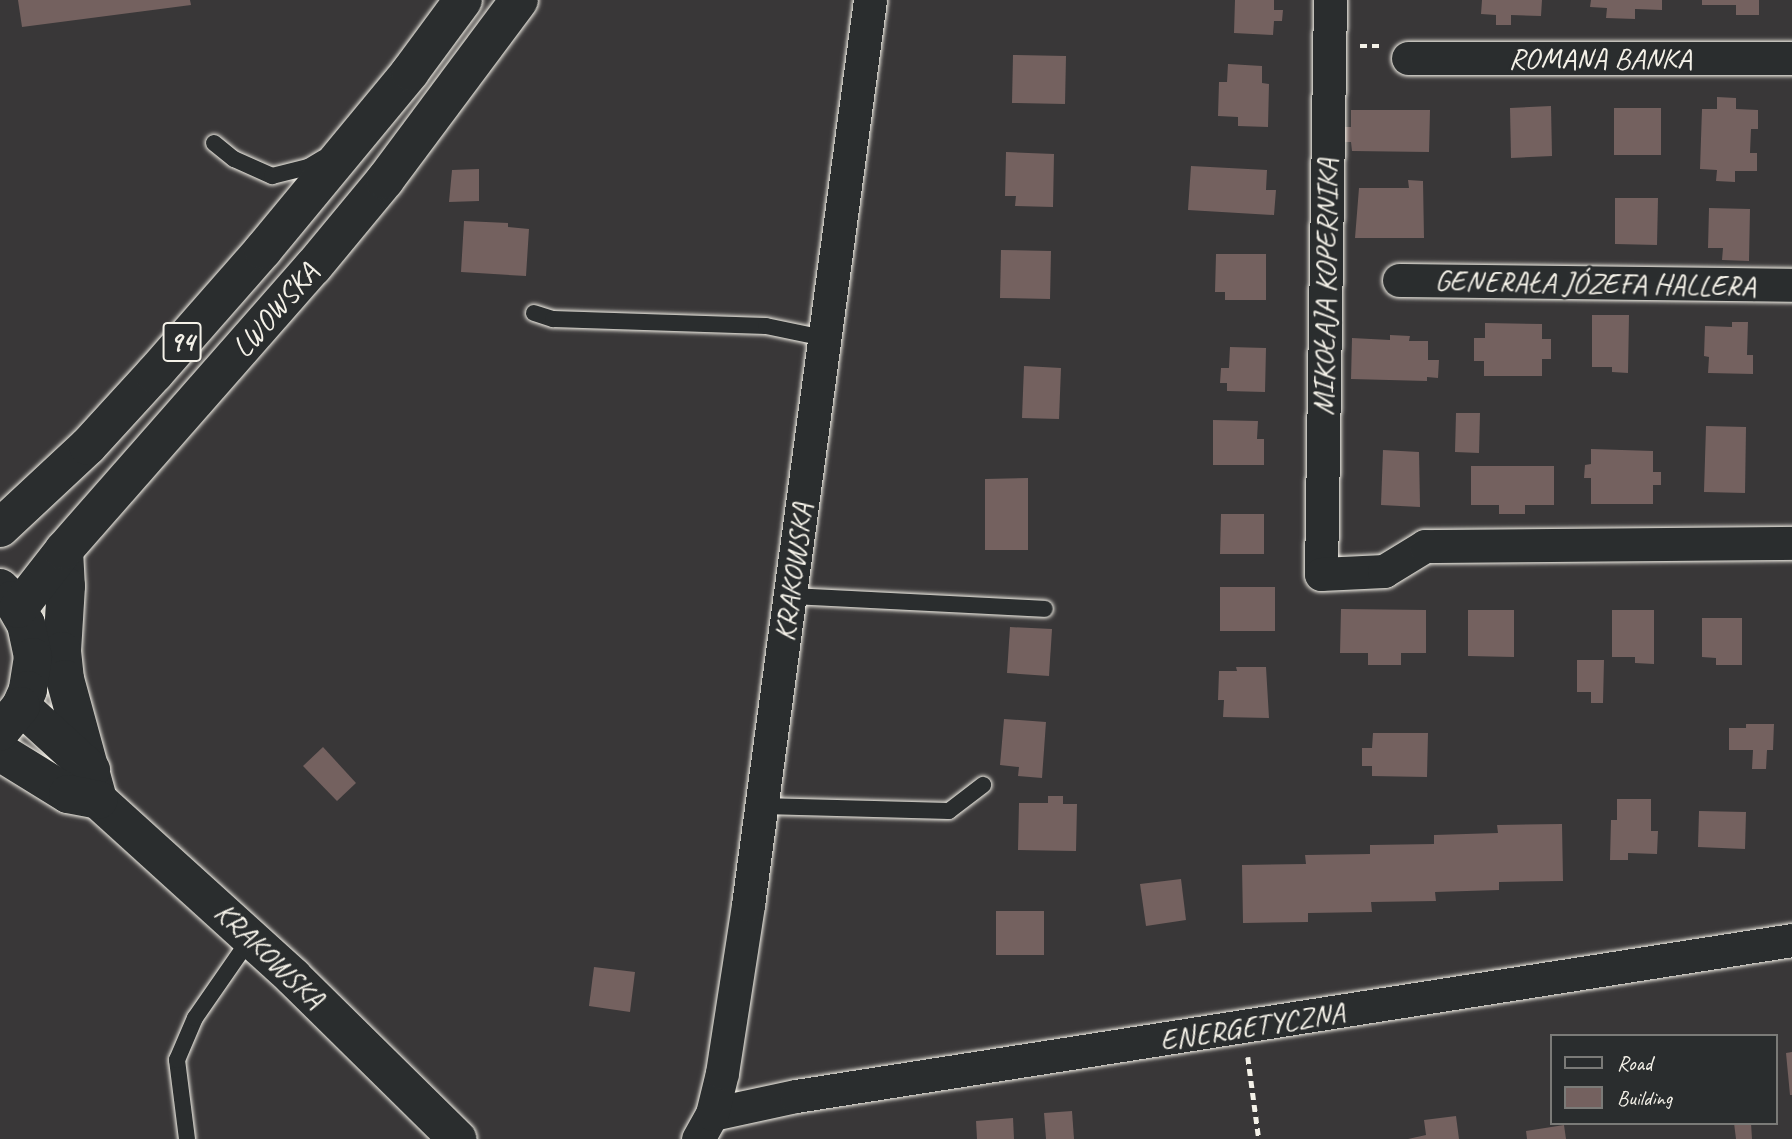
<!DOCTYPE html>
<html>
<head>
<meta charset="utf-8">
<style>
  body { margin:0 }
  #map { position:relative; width:1792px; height:1139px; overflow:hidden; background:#393738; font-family:Caveat,sans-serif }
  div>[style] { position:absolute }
  .building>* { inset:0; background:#74615f }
  .path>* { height:4.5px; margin-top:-2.25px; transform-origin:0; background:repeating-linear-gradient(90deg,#f4f1e8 0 7px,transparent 0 12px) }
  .roads { filter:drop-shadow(0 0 2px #f4f1e8) drop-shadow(0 0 2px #f4f1e8) }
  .lane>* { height:16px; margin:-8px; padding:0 8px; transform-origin:8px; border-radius:8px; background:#2a2d2e }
  .street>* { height:33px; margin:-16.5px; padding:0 16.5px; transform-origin:16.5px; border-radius:16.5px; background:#2a2d2e }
  .secondary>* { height:38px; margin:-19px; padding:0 19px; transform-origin:19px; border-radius:19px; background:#2a2d2e }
  .primary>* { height:38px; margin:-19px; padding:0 19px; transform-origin:19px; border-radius:19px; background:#2a2d2e }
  span { translate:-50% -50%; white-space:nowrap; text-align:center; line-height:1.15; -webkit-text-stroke:5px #2a2d2e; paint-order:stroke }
  .shield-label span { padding:2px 5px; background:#2a2d2e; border:2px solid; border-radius:5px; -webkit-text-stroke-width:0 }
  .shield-label { font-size:28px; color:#f4f1e8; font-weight:700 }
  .street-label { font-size:30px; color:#f4f1e8 }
  .legend { position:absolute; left:1550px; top:1034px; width:228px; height:91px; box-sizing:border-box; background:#2a2d2e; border:2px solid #7b7b78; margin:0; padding:9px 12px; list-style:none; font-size:21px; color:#f4f1e8 }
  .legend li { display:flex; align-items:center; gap:14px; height:35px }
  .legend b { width:35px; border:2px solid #7b7b78 }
</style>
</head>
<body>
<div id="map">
  <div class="building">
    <div style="clip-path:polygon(18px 0,190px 0,191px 5px,22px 27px)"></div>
    <div style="clip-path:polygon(1235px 0,1274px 0,1274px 10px,1283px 10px,1282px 21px,1274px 21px,1273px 35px,1234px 33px)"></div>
    <div style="clip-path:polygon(1482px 0,1542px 0,1541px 16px,1511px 15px,1511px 25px,1496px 25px,1496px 15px,1481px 14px)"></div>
    <div style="clip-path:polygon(1591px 0,1662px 0,1662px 10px,1635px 9px,1635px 19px,1606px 18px,1607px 8px,1590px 7px)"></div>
    <div style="clip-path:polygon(1702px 0,1759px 0,1759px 15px,1736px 15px,1736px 5px,1702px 5px)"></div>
    <div style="clip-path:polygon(1013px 55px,1066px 56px,1065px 104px,1012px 103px)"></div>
    <div style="clip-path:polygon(1228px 64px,1262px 66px,1262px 83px,1269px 84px,1268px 127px,1238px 126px,1238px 117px,1218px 116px,1219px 82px,1227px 82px)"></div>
    <div style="clip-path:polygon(1717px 97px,1736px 98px,1736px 109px,1758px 110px,1758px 129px,1751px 129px,1750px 153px,1757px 153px,1757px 171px,1735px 171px,1735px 182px,1716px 181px,1717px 170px,1700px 169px,1702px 109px,1717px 109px)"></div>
    <div style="clip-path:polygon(1551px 106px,1552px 156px,1511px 158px,1510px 108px)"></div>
    <div style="clip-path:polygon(1614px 108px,1661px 108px,1661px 155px,1614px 155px)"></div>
    <div style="clip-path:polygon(1351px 110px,1430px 110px,1429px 152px,1352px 151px,1351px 142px,1343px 142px,1343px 127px,1351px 127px)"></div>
    <div style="clip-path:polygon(1006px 152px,1054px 154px,1053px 207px,1015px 206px,1016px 196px,1005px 196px)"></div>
    <div style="clip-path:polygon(1191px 166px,1267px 170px,1266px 190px,1276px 190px,1274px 215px,1188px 210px)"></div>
    <div style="clip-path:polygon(479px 169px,479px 201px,449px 202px,452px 170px)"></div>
    <div style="clip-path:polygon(1408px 180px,1423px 181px,1424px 238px,1355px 238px,1359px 188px,1409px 188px)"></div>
    <div style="clip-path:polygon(1615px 198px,1658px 198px,1657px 245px,1615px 244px)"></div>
    <div style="clip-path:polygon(1709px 208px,1750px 209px,1749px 261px,1722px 260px,1723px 248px,1708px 248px)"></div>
    <div style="clip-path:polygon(464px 221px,508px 223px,508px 227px,529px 229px,526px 276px,461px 272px)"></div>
    <div style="clip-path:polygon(1001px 250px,1051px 251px,1050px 299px,1000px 298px)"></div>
    <div style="clip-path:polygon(1216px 254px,1266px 254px,1266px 300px,1225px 300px,1225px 292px,1215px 292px)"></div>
    <div style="clip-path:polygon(1592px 315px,1629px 315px,1628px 373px,1612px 372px,1612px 367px,1592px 367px)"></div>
    <div style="clip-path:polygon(1732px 322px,1748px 322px,1747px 355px,1753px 355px,1753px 374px,1708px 373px,1709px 357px,1704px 356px,1705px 326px,1732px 327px)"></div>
    <div style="clip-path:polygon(1485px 323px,1542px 324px,1542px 339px,1551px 339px,1551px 359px,1542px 359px,1542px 376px,1484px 376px,1484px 361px,1474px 361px,1474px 338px,1485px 338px)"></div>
    <div style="clip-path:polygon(1390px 335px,1410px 336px,1409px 341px,1428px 341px,1428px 360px,1439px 360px,1438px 378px,1427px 377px,1427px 381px,1351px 379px,1352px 338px,1390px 340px)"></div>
    <div style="clip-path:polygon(1230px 347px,1266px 348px,1265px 392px,1227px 391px,1227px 383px,1220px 383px,1221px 368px,1229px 368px)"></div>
    <div style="clip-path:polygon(1024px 366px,1061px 368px,1059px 419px,1022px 418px)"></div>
    <div style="clip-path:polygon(1456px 413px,1480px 413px,1479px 453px,1455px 452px)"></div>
    <div style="clip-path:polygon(1213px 420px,1258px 421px,1257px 439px,1264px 439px,1264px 465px,1213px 465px)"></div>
    <div style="clip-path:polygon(1706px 426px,1746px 427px,1745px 493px,1704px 492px)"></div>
    <div style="clip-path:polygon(1591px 449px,1653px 451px,1653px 472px,1661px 472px,1661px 485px,1653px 485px,1653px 504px,1591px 504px,1591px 478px,1584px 478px,1585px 465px,1591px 464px)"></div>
    <div style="clip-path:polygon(1383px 450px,1419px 452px,1420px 507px,1381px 505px)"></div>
    <div style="clip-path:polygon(1471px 466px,1554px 466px,1554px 505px,1525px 505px,1525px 514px,1499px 514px,1499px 505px,1471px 505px)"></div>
    <div style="clip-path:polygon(1028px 478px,1028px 550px,985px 550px,985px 479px)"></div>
    <div style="clip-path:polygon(1221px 514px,1264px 514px,1264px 554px,1220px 554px)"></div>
    <div style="clip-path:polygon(1220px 587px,1275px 587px,1275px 631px,1220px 631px)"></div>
    <div style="clip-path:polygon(1341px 609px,1426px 610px,1426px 653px,1401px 653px,1401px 665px,1368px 665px,1368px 653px,1340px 653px)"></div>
    <div style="clip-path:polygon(1468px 610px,1514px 610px,1514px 657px,1468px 656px)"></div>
    <div style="clip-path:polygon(1612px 610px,1654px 610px,1654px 664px,1635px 663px,1635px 657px,1612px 657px)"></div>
    <div style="clip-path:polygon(1702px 618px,1742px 618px,1742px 665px,1716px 665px,1716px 658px,1702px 657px)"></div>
    <div style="clip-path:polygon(1010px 627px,1052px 629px,1049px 676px,1007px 673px)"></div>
    <div style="clip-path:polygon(1577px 660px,1604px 660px,1603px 703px,1591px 703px,1591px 692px,1577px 692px)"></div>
    <div style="clip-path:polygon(1236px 667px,1266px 667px,1269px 718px,1223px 717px,1224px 700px,1218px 700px,1219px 671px,1237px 671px)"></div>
    <div style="clip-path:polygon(1004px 719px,1046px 722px,1042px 778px,1018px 776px,1019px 767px,1000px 765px)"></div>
    <div style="clip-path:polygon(1746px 724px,1774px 724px,1773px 750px,1767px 750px,1766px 769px,1752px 769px,1753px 750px,1729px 750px,1729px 728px,1746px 728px)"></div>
    <div style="clip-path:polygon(1373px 733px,1428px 733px,1427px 777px,1372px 776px,1372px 766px,1362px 766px,1362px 748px,1372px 748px)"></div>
    <div style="clip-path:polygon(323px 747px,356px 783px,337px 801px,303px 766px)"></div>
    <div style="clip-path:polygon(1048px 796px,1063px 796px,1063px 804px,1077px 804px,1076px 851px,1018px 850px,1019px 803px,1048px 803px)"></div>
    <div style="clip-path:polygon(1617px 799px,1651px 799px,1651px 831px,1658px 831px,1657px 854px,1628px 853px,1628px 860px,1610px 860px,1611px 820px,1617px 820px)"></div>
    <div style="clip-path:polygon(1699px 811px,1746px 812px,1745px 849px,1698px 847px)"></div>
    <div style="clip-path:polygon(1562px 824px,1563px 881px,1499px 882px,1499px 890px,1435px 892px,1436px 901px,1371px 902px,1372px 912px,1308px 913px,1308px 922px,1243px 923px,1242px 865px,1306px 864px,1305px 855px,1370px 854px,1370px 845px,1434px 844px,1434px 835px,1498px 833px,1497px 825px)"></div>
    <div style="clip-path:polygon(1181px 879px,1186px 920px,1146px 926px,1140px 884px)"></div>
    <div style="clip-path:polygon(996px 911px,1044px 911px,1044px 955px,996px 955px)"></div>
    <div style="clip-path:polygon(594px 967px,635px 972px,630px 1012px,589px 1006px)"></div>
    <div style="clip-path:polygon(1792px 1052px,1792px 1095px,1790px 1095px,1786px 1053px)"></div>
    <div style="clip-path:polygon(1072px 1111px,1074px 1139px,1046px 1139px,1044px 1113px)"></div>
    <div style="clip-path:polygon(1456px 1116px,1459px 1139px,1408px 1139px,1426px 1135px,1424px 1120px)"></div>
    <div style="clip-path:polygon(1013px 1118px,1014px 1139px,977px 1139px,976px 1121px)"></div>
    <div style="clip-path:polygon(1734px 1123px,1751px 1123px,1752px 1139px,1736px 1139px)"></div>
    <div style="clip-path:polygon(1564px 1125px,1566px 1139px,1527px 1139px,1526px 1131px)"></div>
  </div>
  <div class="path">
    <div style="left:1360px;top:46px;width:19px"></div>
    <div style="left:1248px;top:1057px;width:83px;rotate:82.4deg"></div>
  </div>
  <div class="roads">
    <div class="lane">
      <div style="left:214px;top:143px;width:26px;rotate:39deg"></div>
      <div style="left:234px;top:159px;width:42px;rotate:24.1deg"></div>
      <div style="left:272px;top:176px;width:37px;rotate:-14deg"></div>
      <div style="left:308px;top:167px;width:17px;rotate:-31deg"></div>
      <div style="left:534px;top:313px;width:20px;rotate:18deg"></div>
      <div style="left:553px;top:319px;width:213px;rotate:1.9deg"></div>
      <div style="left:766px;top:326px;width:59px;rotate:11.7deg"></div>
      <div style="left:790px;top:596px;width:255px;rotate:2.9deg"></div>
      <div style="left:762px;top:806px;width:187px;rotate:1.5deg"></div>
      <div style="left:949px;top:811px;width:43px;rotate:-37.4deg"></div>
      <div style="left:187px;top:1139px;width:80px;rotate:-97.2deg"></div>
      <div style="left:177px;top:1060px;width:46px;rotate:-66.8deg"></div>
      <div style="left:195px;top:1018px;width:98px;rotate:-55.3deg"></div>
    </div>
    <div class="street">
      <div style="left:1330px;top:0;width:574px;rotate:90.9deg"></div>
      <div style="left:1321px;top:574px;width:63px;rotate:-2.7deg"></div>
      <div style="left:1384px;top:571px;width:48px;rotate:-31.4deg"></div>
      <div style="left:1425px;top:546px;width:367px;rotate:-0.5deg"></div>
      <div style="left:1408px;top:58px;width:384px"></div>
      <div style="left:1399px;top:280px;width:393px;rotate:0.7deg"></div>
      <div style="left:712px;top:1114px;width:86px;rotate:-12.1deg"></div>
      <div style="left:796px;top:1096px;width:1008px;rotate:-8.9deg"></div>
      <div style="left:698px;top:1139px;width:29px;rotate:-61deg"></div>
      <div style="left:712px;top:1114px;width:42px;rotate:-76.3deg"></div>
      <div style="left:722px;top:1073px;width:170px;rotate:-81.2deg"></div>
      <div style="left:748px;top:905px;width:913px;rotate:-82.32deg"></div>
    </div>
    <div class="secondary">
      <div style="left:64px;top:550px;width:36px;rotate:87deg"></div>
      <div style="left:66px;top:586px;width:65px;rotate:93.5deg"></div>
      <div style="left:62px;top:651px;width:28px;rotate:84deg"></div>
      <div style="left:65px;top:679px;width:125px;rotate:74.7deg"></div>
      <div style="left:98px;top:800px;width:263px;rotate:42.2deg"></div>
      <div style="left:293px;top:977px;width:231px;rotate:44.6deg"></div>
      <div style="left:21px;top:706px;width:95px;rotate:42.4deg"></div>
      <div style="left:0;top:752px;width:80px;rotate:31.7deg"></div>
      <div style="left:68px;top:794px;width:31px;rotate:11deg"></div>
    </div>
    <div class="primary">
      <div style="left:0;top:528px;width:120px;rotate:-43deg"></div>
      <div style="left:88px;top:446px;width:99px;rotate:-47.5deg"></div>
      <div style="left:155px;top:373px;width:164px;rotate:-48.7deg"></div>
      <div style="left:263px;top:250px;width:231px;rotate:-50.4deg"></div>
      <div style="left:410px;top:72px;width:89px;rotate:-53.6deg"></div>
      <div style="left:0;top:588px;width:17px;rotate:45deg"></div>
      <div style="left:12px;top:600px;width:28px;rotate:60deg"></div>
      <div style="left:26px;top:624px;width:34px;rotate:78deg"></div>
      <div style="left:33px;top:657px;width:33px;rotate:99deg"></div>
      <div style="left:28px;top:690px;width:17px;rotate:114deg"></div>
      <div style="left:21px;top:706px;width:33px;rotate:129deg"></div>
      <div style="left:18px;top:609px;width:75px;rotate:-52.1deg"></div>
      <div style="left:64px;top:550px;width:377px;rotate:-48.7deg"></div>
      <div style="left:313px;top:267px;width:113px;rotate:-50.4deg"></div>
      <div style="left:385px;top:180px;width:224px;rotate:-53.3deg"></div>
    </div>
  </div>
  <div class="shield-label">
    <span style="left:182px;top:342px">94</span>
  </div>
  <div class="street-label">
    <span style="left:1600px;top:58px">ROMANA BANKA</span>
    <span style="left:1595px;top:283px;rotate:1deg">GENERAŁA JÓZEFA HALLERA</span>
    <span style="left:1325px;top:287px;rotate:-89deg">MIKOŁAJA KOPERNIKA</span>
    <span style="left:275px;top:310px;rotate:-49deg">LWOWSKA</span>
    <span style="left:793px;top:572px;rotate:-82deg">KRAKOWSKA</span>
    <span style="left:270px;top:955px;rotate:44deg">KRAKOWSKA</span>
    <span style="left:1252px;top:1026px;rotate:-9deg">ENERGETYCZNA</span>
  </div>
  <ul class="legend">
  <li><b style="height:9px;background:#2a2d2e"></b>Road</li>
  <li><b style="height:19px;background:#74615f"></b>Building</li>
  </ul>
</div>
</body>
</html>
